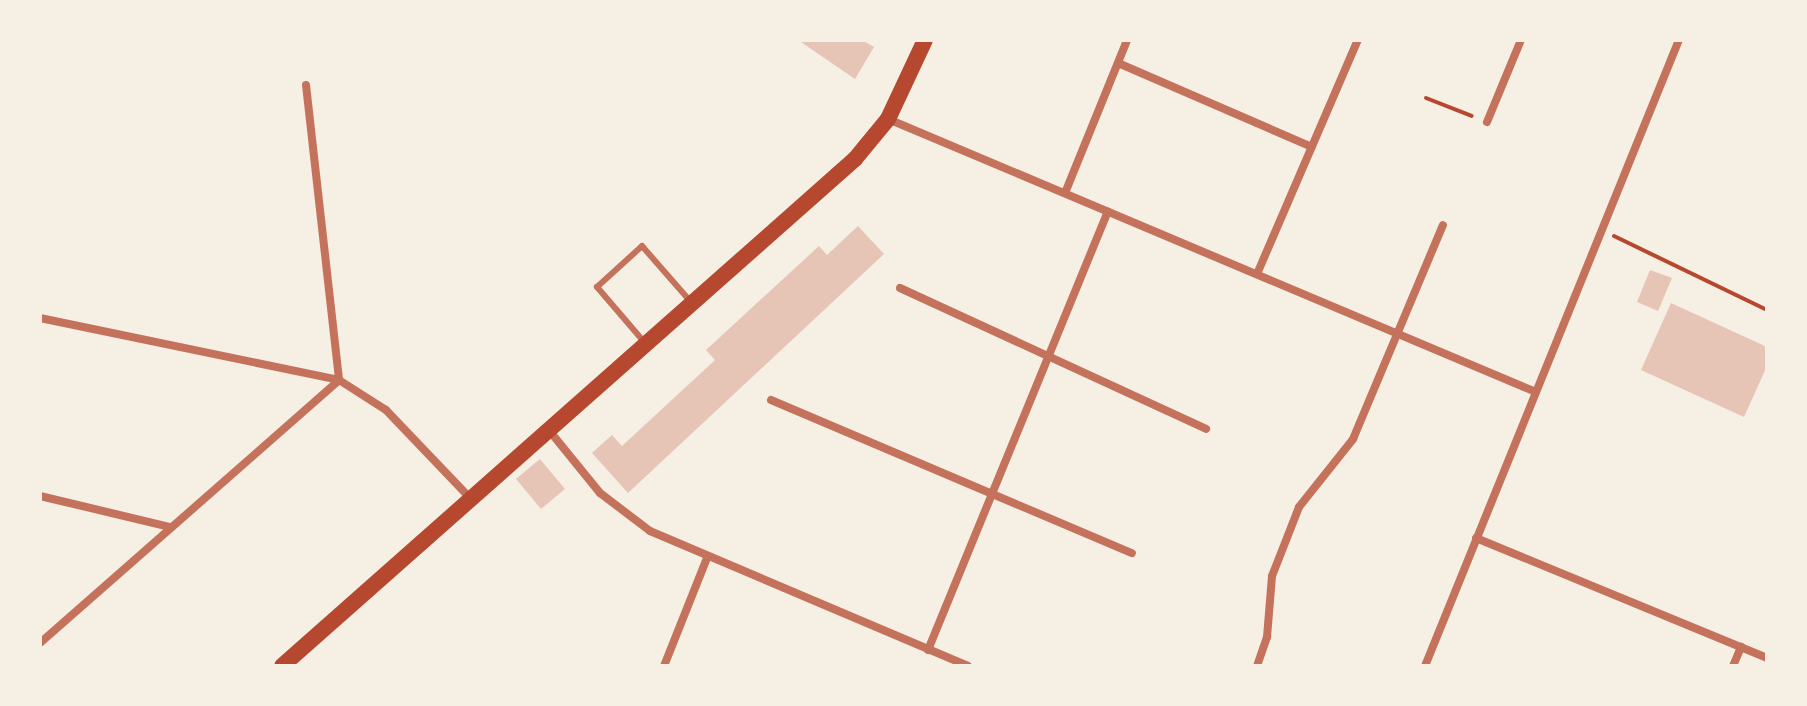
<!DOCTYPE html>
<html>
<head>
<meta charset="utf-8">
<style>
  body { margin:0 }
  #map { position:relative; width:1807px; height:706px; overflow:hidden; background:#f6efe4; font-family:Quicksand,sans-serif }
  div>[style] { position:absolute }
  .building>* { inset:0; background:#e6c5b7 }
  .path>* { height:4px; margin:-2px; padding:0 2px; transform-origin:2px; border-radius:2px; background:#b5482f }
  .service>* { height:6px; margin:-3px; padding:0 3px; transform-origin:3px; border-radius:3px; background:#c5725c }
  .minor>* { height:8px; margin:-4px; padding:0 4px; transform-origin:4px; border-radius:4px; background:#c5725c }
  .secondary>* { height:16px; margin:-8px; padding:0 8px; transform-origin:8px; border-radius:8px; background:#b5482f }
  span { translate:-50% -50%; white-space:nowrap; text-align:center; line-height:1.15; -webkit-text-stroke:8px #f6efe4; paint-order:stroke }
  .frame { position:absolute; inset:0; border:42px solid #f6efe4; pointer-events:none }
</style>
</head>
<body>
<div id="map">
  <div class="building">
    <div style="clip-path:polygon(798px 40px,862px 40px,874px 47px,855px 79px)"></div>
    <div style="clip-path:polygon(858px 226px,884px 254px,628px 493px,592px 453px,612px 435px,622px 446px,715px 360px,706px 350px,819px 246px,827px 255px)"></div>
    <div style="clip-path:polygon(1650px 270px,1672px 278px,1658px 311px,1637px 302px)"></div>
    <div style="clip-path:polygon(1671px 303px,1767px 347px,1767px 366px,1744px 417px,1641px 370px)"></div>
    <div style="clip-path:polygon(540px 459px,565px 489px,541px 509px,516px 479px)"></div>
  </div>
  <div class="path">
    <div style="left:1426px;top:98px;width:49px;rotate:21.4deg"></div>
    <div style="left:1614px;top:236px;width:170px;rotate:25.8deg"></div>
  </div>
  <div class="service">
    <div style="left:645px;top:343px;width:74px;rotate:-130.6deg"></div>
    <div style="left:597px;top:287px;width:61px;rotate:-42.3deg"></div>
    <div style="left:642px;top:246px;width:74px;rotate:48.8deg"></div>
  </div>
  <div class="minor">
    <div style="left:1118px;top:63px;width:211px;rotate:23.4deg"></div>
    <div style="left:306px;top:85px;width:297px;rotate:83.6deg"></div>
    <div style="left:888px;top:119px;width:703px;rotate:22.85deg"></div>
    <div style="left:1487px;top:122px;width:89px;rotate:-67.5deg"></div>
    <div style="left:1065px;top:193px;width:165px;rotate:-67.9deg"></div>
    <div style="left:1257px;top:274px;width:255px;rotate:-66.7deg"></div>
    <div style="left:900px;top:288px;width:337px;rotate:24.7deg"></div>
    <div style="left:40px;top:318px;width:305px;rotate:11.7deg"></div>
    <div style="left:339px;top:380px;width:56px;rotate:32.6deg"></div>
    <div style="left:386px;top:410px;width:122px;rotate:46.3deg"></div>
    <div style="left:771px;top:400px;width:392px;rotate:23deg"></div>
    <div style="left:548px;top:429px;width:82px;rotate:50.9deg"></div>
    <div style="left:600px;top:493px;width:63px;rotate:37.2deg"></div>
    <div style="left:650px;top:531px;width:345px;rotate:23deg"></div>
    <div style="left:40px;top:496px;width:134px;rotate:13.4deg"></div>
    <div style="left:1476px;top:538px;width:315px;rotate:22.4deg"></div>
    <div style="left:40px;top:643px;width:398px;rotate:-41.3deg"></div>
    <div style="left:928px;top:650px;width:474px;rotate:-67.7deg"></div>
    <div style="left:664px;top:666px;width:116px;rotate:-68.3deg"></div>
    <div style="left:1257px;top:666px;width:31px;rotate:-71deg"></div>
    <div style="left:1267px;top:637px;width:61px;rotate:-85.3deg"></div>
    <div style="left:1272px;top:576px;width:74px;rotate:-68.6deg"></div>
    <div style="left:1299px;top:507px;width:87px;rotate:-51.5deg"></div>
    <div style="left:1353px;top:439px;width:232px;rotate:-67.2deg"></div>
    <div style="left:1425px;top:666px;width:676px;rotate:-67.92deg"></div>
    <div style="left:1733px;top:666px;width:21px;rotate:-67deg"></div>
  </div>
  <div class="secondary">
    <div style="left:282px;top:666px;width:765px;rotate:-41.5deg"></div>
    <div style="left:855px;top:159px;width:52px;rotate:-50.5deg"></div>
    <div style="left:888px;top:119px;width:87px;rotate:-64.9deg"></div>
  </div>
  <div class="frame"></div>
</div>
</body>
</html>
